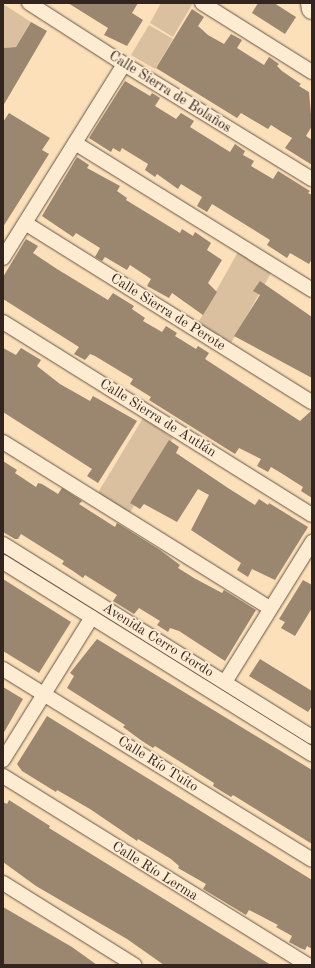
<!DOCTYPE html>
<html>
<head>
<meta charset="utf-8">
<style>
  body { margin:0 }
  #map { position:relative; width:315px; height:968px; overflow:hidden; background:#fce0b9; font-family:"Old Standard TT",serif }
  div>[style] { position:absolute }
  .green>* { inset:0; background:#dac09f }
  .building>* { inset:0; background:#9b866f }
  .roads { filter:drop-shadow(0 0 1px #645446) drop-shadow(0 0 1px #645446) }
  .street>* { height:14px; margin:-7px; padding:0 7px; transform-origin:7px; border-radius:7px; background:#fdebd2 }
  .secondary>* { height:20px; margin:-10px; padding:0 10px; transform-origin:10px; border-radius:10px; background:#fdebd2 }
  span { translate:-50% -50%; white-space:nowrap; text-align:center; line-height:1.15; -webkit-text-stroke:3.5px #fdebd2; paint-order:stroke }
  .street-label { font-size:14px; color:#32251f }
  .frame { position:absolute; inset:0; border:4px solid #32251f; pointer-events:none }
</style>
</head>
<body>
<div id="map">
  <div class="green">
    <div style="clip-path:polygon(161px 3px,193px 3px,173px 37px,150px 23px)"></div>
    <div style="clip-path:polygon(3px 4px,31px 22px,16px 47px,3px 48px)"></div>
    <div style="clip-path:polygon(149px 25px,173px 39px,155px 69px,131px 55px)"></div>
    <div style="clip-path:polygon(238px 252px,271px 273px,231px 343px,198px 323px)"></div>
    <div style="clip-path:polygon(143px 418px,173px 438px,128px 516px,96px 496px)"></div>
  </div>
  <div class="building">
    <div style="clip-path:polygon(68px 3px,138px 3px,132px 13px,143px 20px,127px 46px,104px 35px,108px 28px)"></div>
    <div style="clip-path:polygon(258px 3px,274px 3px,296px 17px,285px 34px,252px 13px)"></div>
    <div style="clip-path:polygon(192px 9px,204px 17px,198px 26px,208px 35px,224px 44px,231px 34px,242px 40px,237px 48px,264px 65px,269px 57px,279px 64px,277px 66px,282px 71px,301px 84px,299px 86px,309px 92px,312px 126px,306px 136px,312px 140px,312px 165px,285px 148px,292px 138px,282px 132px,271px 125px,268px 129px,241px 113px,237px 118px,156px 68px)"></div>
    <div style="clip-path:polygon(31px 22px,47px 31px,3px 106px,3px 48px,16px 47px)"></div>
    <div style="clip-path:polygon(125px 81px,150px 96px,152px 93px,160px 98px,155px 106px,176px 119px,181px 113px,194px 121px,190px 127px,230px 152px,235px 144px,245px 151px,243px 155px,254px 161px,251px 166px,273px 179px,278px 171px,310px 191px,308px 193px,312px 195px,312px 259px,309px 264px,290px 253px,287px 258px,267px 245px,270px 240px,212px 204px,207px 212px,197px 206px,202px 197px,181px 184px,178px 189px,157px 174px,155px 177px,145px 170px,148px 164px,122px 148px,120px 152px,113px 148px,111px 152px,89px 138px)"></div>
    <div style="clip-path:polygon(9px 113px,50px 138px,42px 150px,49px 154px,3px 227px,3px 122px)"></div>
    <div style="clip-path:polygon(77px 157px,89px 165px,87px 168px,120px 186px,117px 191px,127px 198px,126px 200px,180px 233px,182px 229px,193px 236px,195px 232px,211px 243px,207px 250px,222px 260px,208px 283px,217px 292px,203px 315px,172px 293px,169px 298px,147px 286px,151px 279px,130px 265px,127px 270px,105px 257px,102px 261px,95px 257px,100px 248px,76px 233px,73px 237px,42px 216px)"></div>
    <div style="clip-path:polygon(26px 239px,38px 246px,33px 253px,57px 269px,108px 300px,113px 293px,134px 306px,132px 309px,145px 318px,143px 321px,162px 332px,166px 326px,177px 333px,175px 336px,196px 349px,198px 346px,209px 353px,205px 359px,300px 421px,312px 410px,312px 498px,301px 491px,303px 487px,281px 473px,271px 467px,268px 472px,257px 466px,261px 459px,239px 448px,235px 454px,149px 400px,151px 397px,130px 384px,133px 379px,95px 356px,90px 354px,85px 360px,74px 354px,79px 347px,3px 299px,3px 277px)"></div>
    <div style="clip-path:polygon(260px 281px,312px 317px,312px 378px,234px 336px,260px 295px,253px 291px)"></div>
    <div style="clip-path:polygon(3px 348px,16px 355px,21px 348px,41px 360px,37px 366px,60px 384px,90px 401px,93px 396px,137px 421px,98px 483px,87px 476px,92px 469px,3px 412px)"></div>
    <div style="clip-path:polygon(169px 440px,179px 447px,176px 453px,228px 488px,255px 505px,259px 499px,268px 505px,269px 503px,308px 527px,275px 580px,252px 569px,248px 577px,237px 570px,241px 563px,191px 530px,209px 495px,198px 489px,177px 522px,144px 504px,140px 509px,130px 503px)"></div>
    <div style="clip-path:polygon(3px 461px,17px 470px,15px 473px,36px 487px,38px 483px,42px 484px,58px 494px,62px 488px,82px 501px,79px 504px,115px 527px,117px 523px,160px 550px,180px 565px,178px 568px,194px 578px,222px 593px,224px 590px,256px 610px,225px 661px,179px 631px,170px 628px,168px 632px,157px 625px,160px 621px,139px 608px,134px 614px,113px 601px,117px 595px,85px 575px,83px 578px,73px 571px,62px 564px,64px 561px,21px 534px,18px 539px,15px 539px,3px 532px)"></div>
    <div style="clip-path:polygon(3px 579px,71px 622px,39px 673px,3px 651px)"></div>
    <div style="clip-path:polygon(303px 580px,312px 585px,312px 608px,295px 636px,281px 628px,285px 622px,279px 619px)"></div>
    <div style="clip-path:polygon(97px 639px,312px 770px,312px 844px,233px 795px,231px 797px,213px 786px,214px 783px,155px 746px,153px 748px,142px 741px,123px 727px,125px 725px,67px 688px,74px 676px,70px 673px)"></div>
    <div style="clip-path:polygon(260px 659px,312px 691px,312px 706px,308px 712px,249px 676px)"></div>
    <div style="clip-path:polygon(3px 687px,23px 699px,3px 734px)"></div>
    <div style="clip-path:polygon(47px 716px,312px 880px,312px 949px,307px 946px,305px 950px,300px 948px,289px 942px,292px 936px,276px 927px,278px 925px,249px 910px,246px 915px,203px 889px,206px 884px,178px 868px,179px 866px,171px 859px,138px 839px,137px 841px,90px 809px,57px 790px,56px 792px,22px 771px,17px 764px)"></div>
    <div style="clip-path:polygon(9px 800px,50px 826px,49px 828px,271px 965px,164px 965px,127px 939px,36px 886px,3px 862px,3px 802px,7px 804px)"></div>
    <div style="clip-path:polygon(3px 907px,72px 947px,97px 965px,3px 965px)"></div>
  </div>
  <div class="roads">
    <div class="street">
      <div style="left:29px;top:3px;width:113px;rotate:32.7deg"></div>
      <div style="left:124px;top:64px;width:220px;rotate:31.5deg"></div>
      <div style="left:202px;top:3px;width:130px;rotate:32.1deg"></div>
      <div style="left:75px;top:143px;width:279px;rotate:31.8deg"></div>
      <div style="left:25px;top:223px;width:338px;rotate:32deg"></div>
      <div style="left:3px;top:258px;width:229px;rotate:-58deg"></div>
      <div style="left:3px;top:322px;width:364px;rotate:32deg"></div>
      <div style="left:3px;top:442px;width:314px;rotate:31.9deg"></div>
      <div style="left:3px;top:544px;width:364px;rotate:32deg"></div>
      <div style="left:3px;top:562px;width:364px;rotate:31.9deg"></div>
      <div style="left:3px;top:669px;width:363px;rotate:31.7deg"></div>
      <div style="left:225px;top:682px;width:165px;rotate:-58.1deg"></div>
      <div style="left:3px;top:760px;width:168px;rotate:-58.1deg"></div>
      <div style="left:3px;top:776px;width:359px;rotate:31.8deg"></div>
      <div style="left:3px;top:883px;width:155px;rotate:32deg"></div>
    </div>
    <div class="secondary">
      <div style="left:311px;top:3px;width:6px;rotate:81deg"></div>
    </div>
  </div>
  <div class="street-label">
    <span style="left:170px;top:92px;rotate:32deg">Calle Sierra de Bolaños</span>
    <span style="left:168px;top:312px;rotate:32deg">Calle Sierra de Perote</span>
    <span style="left:158px;top:418px;rotate:32deg">Calle Sierra de Autlán</span>
    <span style="left:158px;top:640px;rotate:32deg">Avenida Cerro Gordo</span>
    <span style="left:158px;top:764px;rotate:32deg">Calle Río Tuito</span>
    <span style="left:155px;top:871px;rotate:32deg">Calle Río Lerma</span>
  </div>
  <div class="frame"></div>
</div>
</body>
</html>
